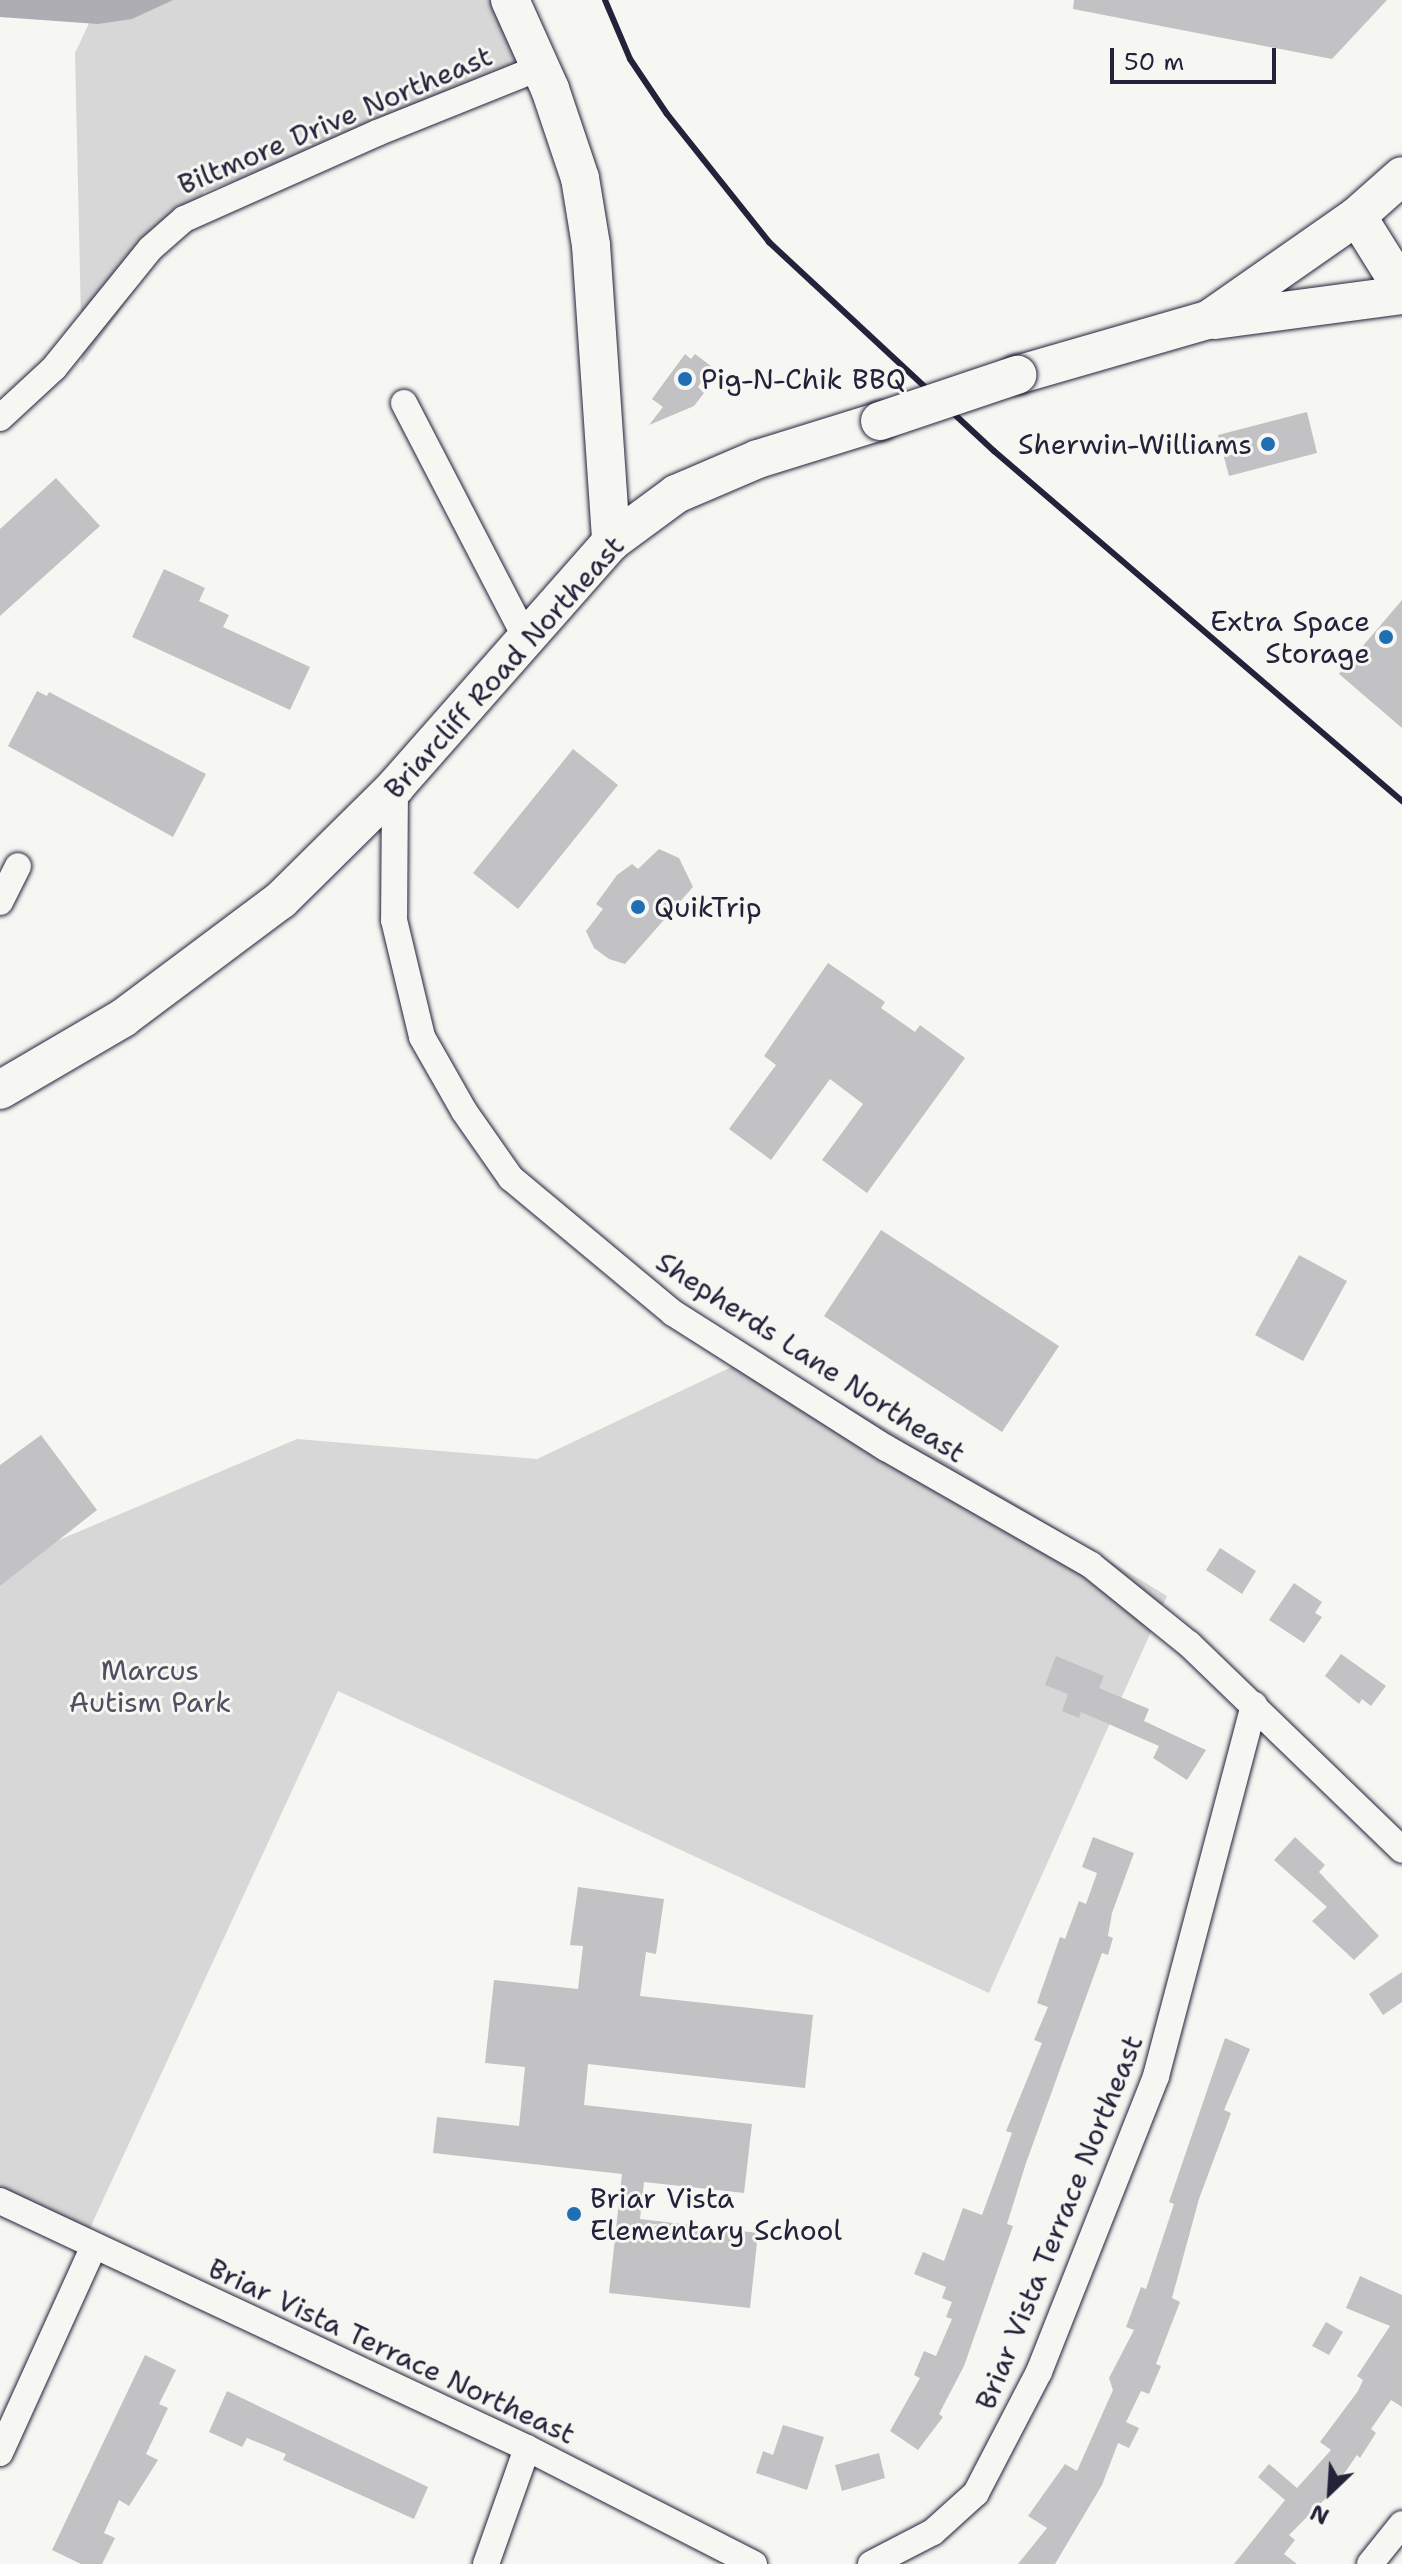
<!DOCTYPE html>
<html>
<head>
<meta charset="utf-8">
<style>
  body { margin:0 }
  #map { position:relative; width:1402px; height:2564px; overflow:hidden; background:#f6f6f2; font-family:"Shantell Sans",sans-serif }
  div>[style] { position:absolute }
  .green>* { inset:0; background:#d7d7d7 }
  .water>* { inset:0; background:#adadb3 }
  .building>* { inset:0; background:#c2c2c4 }
  .roads { filter:drop-shadow(0 0 2px #22223b) drop-shadow(0 0 2px #22223b) }
  .street>* { height:26px; margin:-13px; padding:0 13px; transform-origin:13px; border-radius:13px; background:#f6f6f2 }
  .secondary>* { height:38px; margin:-19px; padding:0 19px; transform-origin:19px; border-radius:19px; background:#f6f6f2 }
  .rail>* { height:6px; margin:-3px; padding:0 3px; transform-origin:3px; border-radius:3px; background:#22223b }
  .bridges { filter:drop-shadow(0 0 2px #22223b) drop-shadow(0 0 2px #22223b) }
  .secondary-bridge>* { height:38px; margin:-19px; padding:0 19px; transform-origin:19px; border-radius:19px; background:#f6f6f2 }
  .dots>* { width:22px; height:22px; translate:-50% -50%; box-sizing:border-box; border:4px solid #f6f6f2; border-radius:50% }
  span { translate:-50% -50%; white-space:nowrap; text-align:center; line-height:1.15; -webkit-text-stroke:6px #f6f6f2; paint-order:stroke }
  .street-label { font-size:28px; color:#22223b }
  .poi-label { font-size:28px; color:#22223b }
  .left { translate:0 -50%; text-align:left }
  .right { translate:-100% -50%; text-align:right }
  .park-label { font-size:28px; color:#4f4f62 }
  .north { position:absolute; left:1290px; top:2452px; width:80px; height:80px; -webkit-text-stroke:6px #f6f6f2; paint-order:stroke; rotate:205deg; font-size:22px; font-weight:700; line-height:32px; text-align:center; color:#22223b }
  .north::after { content:''; display:block; margin:auto; width:28px; height:36px; background:#22223b; clip-path:polygon(50% 0,100% 100%,50% 72%,0 100%) }
  .scale { position:absolute; left:1110px; top:48px; width:166px; height:36px; box-sizing:border-box; border:4px solid #22223b; border-top:0; padding-left:10px; font-size:24px; line-height:28px; white-space:nowrap; color:#22223b; -webkit-text-stroke:6px #f6f6f2; paint-order:stroke }
</style>
</head>
<body>
<div id="map">
  <div class="green">
    <div style="clip-path:polygon(100px 0,521px 0,554px 68px,204px 192px,82px 364px,75px 53px)"></div>
    <div style="clip-path:polygon(757px 1355px,942px 1459px,1167px 1596px,989px 1993px,338px 1691px,84px 2241px,0 2188px,0 1565px,297px 1439px,537px 1459px)"></div>
  </div>
  <div class="water">
    <div style="clip-path:polygon(0 0,173px 0,132px 19px,98px 24px,0 17px)"></div>
  </div>
  <div class="building">
    <div style="clip-path:polygon(1074px 0,1387px 0,1332px 59px,1073px 9px)"></div>
    <div style="clip-path:polygon(685px 354px,691px 359px,695px 354px,711px 366px,698px 387px,704px 393px,694px 406px,649px 425px,663px 407px,652px 399px)"></div>
    <div style="clip-path:polygon(1307px 412px,1317px 453px,1229px 476px,1218px 435px)"></div>
    <div style="clip-path:polygon(56px 478px,100px 526px,0 616px,0 529px)"></div>
    <div style="clip-path:polygon(164px 569px,205px 588px,199px 601px,229px 615px,223px 627px,310px 667px,290px 710px,132px 637px)"></div>
    <div style="clip-path:polygon(1402px 600px,1402px 728px,1339px 674px)"></div>
    <div style="clip-path:polygon(37px 691px,47px 696px,49px 692px,206px 774px,173px 837px,8px 746px)"></div>
    <div style="clip-path:polygon(573px 749px,618px 785px,518px 909px,473px 873px)"></div>
    <div style="clip-path:polygon(659px 849px,679px 858px,693px 887px,625px 964px,609px 959px,594px 948px,586px 931px,603px 909px,596px 904px,617px 875px,632px 864px,638px 869px)"></div>
    <div style="clip-path:polygon(828px 963px,885px 1002px,881px 1008px,915px 1032px,920px 1025px,965px 1058px,867px 1193px,822px 1160px,863px 1104px,830px 1079px,771px 1160px,729px 1129px,776px 1065px,764px 1056px)"></div>
    <div style="clip-path:polygon(881px 1230px,1059px 1346px,1002px 1432px,824px 1316px)"></div>
    <div style="clip-path:polygon(1299px 1255px,1347px 1281px,1303px 1361px,1255px 1335px)"></div>
    <div style="clip-path:polygon(41px 1435px,97px 1510px,0 1586px,0 1465px)"></div>
    <div style="clip-path:polygon(1220px 1548px,1256px 1571px,1242px 1594px,1206px 1570px)"></div>
    <div style="clip-path:polygon(1294px 1583px,1322px 1602px,1315px 1613px,1322px 1617px,1304px 1643px,1269px 1620px)"></div>
    <div style="clip-path:polygon(1341px 1654px,1386px 1686px,1371px 1706px,1362px 1699px,1359px 1704px,1325px 1676px)"></div>
    <div style="clip-path:polygon(1056px 1656px,1104px 1676px,1099px 1688px,1149px 1709px,1144px 1721px,1206px 1750px,1187px 1780px,1153px 1758px,1159px 1746px,1081px 1712px,1079px 1718px,1062px 1711px,1068px 1694px,1045px 1685px)"></div>
    <div style="clip-path:polygon(1093px 1837px,1134px 1853px,1112px 1913px,1108px 1936px,1113px 1938px,1108px 1955px,1102px 1953px,1026px 2163px,1007px 2224px,1013px 2226px,964px 2366px,939px 2414px,943px 2417px,918px 2450px,890px 2431px,920px 2378px,914px 2375px,924px 2351px,936px 2356px,952px 2319px,946px 2317px,952px 2302px,942px 2298px,946px 2287px,914px 2274px,923px 2252px,944px 2261px,963px 2208px,982px 2215px,1012px 2133px,1006px 2131px,1042px 2043px,1034px 2040px,1048px 2007px,1037px 2003px,1060px 1937px,1065px 1939px,1079px 1901px,1086px 1904px,1097px 1873px,1082px 1867px)"></div>
    <div style="clip-path:polygon(1295px 1837px,1325px 1865px,1319px 1872px,1379px 1936px,1354px 1960px,1312px 1921px,1327px 1907px,1274px 1860px)"></div>
    <div style="clip-path:polygon(578px 1887px,664px 1899px,656px 1954px,646px 1952px,640px 1996px,813px 2015px,805px 2088px,588px 2064px,584px 2105px,752px 2124px,744px 2193px,644px 2182px,640px 2219px,758px 2233px,750px 2308px,609px 2293px,622px 2174px,433px 2153px,437px 2117px,519px 2126px,525px 2067px,485px 2063px,494px 1980px,578px 1989px,583px 1946px,570px 1945px)"></div>
    <div style="clip-path:polygon(1402px 1972px,1402px 2002px,1383px 2015px,1369px 1994px)"></div>
    <div style="clip-path:polygon(1225px 2038px,1250px 2049px,1224px 2110px,1231px 2113px,1199px 2199px,1172px 2298px,1180px 2302px,1156px 2364px,1161px 2366px,1149px 2394px,1141px 2391px,1126px 2422px,1139px 2428px,1129px 2448px,1118px 2443px,1102px 2485px,1055px 2564px,1018px 2564px,1047px 2528px,1028px 2516px,1065px 2464px,1077px 2471px,1113px 2390px,1109px 2378px,1134px 2330px,1126px 2327px,1141px 2287px,1146px 2289px,1174px 2204px,1169px 2202px)"></div>
    <div style="clip-path:polygon(1360px 2276px,1402px 2295px,1402px 2407px,1391px 2400px,1371px 2429px,1376px 2433px,1360px 2458px,1357px 2455px,1329px 2495px,1289px 2535px,1295px 2540px,1284px 2554px,1297px 2564px,1234px 2564px,1285px 2500px,1258px 2477px,1269px 2464px,1297px 2488px,1331px 2450px,1320px 2442px,1358px 2391px,1363px 2380px,1357px 2376px,1390px 2326px,1346px 2308px)"></div>
    <div style="clip-path:polygon(1326px 2322px,1343px 2332px,1329px 2355px,1312px 2346px)"></div>
    <div style="clip-path:polygon(145px 2355px,176px 2370px,159px 2404px,168px 2408px,146px 2454px,158px 2460px,129px 2506px,119px 2500px,104px 2533px,115px 2538px,102px 2564px,81px 2564px,52px 2550px)"></div>
    <div style="clip-path:polygon(227px 2391px,428px 2487px,414px 2519px,283px 2460px,286px 2454px,247px 2438px,242px 2447px,209px 2432px)"></div>
    <div style="clip-path:polygon(783px 2425px,824px 2437px,807px 2490px,756px 2473px,763px 2451px,773px 2455px)"></div>
    <div style="clip-path:polygon(879px 2453px,885px 2478px,842px 2491px,835px 2465px)"></div>
  </div>
  <div class="roads">
    <div class="street">
      <div style="left:404px;top:403px;width:265px;rotate:62.6deg"></div>
      <div style="left:0;top:418px;width:74px;rotate:-42.8deg"></div>
      <div style="left:54px;top:368px;width:154px;rotate:-51.1deg"></div>
      <div style="left:151px;top:248px;width:44px;rotate:-41.3deg"></div>
      <div style="left:184px;top:219px;width:211px;rotate:-24deg"></div>
      <div style="left:377px;top:133px;width:177px;rotate:-21.9deg"></div>
      <div style="left:395px;top:787px;width:133px;rotate:90.4deg"></div>
      <div style="left:394px;top:920px;width:120px;rotate:76.5deg"></div>
      <div style="left:422px;top:1037px;width:85px;rotate:60.4deg"></div>
      <div style="left:464px;top:1111px;width:82px;rotate:55deg"></div>
      <div style="left:511px;top:1178px;width:211px;rotate:39.8deg"></div>
      <div style="left:673px;top:1313px;width:252px;rotate:32.4deg"></div>
      <div style="left:886px;top:1448px;width:236px;rotate:29.7deg"></div>
      <div style="left:1091px;top:1565px;width:126px;rotate:38.9deg"></div>
      <div style="left:1189px;top:1644px;width:296px;rotate:44deg"></div>
      <div style="left:0;top:902px;width:40px;rotate:-63.4deg"></div>
      <div style="left:0;top:2201px;width:582px;rotate:25.11deg"></div>
      <div style="left:527px;top:2448px;width:255px;rotate:27.1deg"></div>
      <div style="left:0;top:2453px;width:227px;rotate:-65.6deg"></div>
      <div style="left:486px;top:2564px;width:123px;rotate:-70.5deg"></div>
      <div style="left:871px;top:2564px;width:70px;rotate:-27.3deg"></div>
      <div style="left:933px;top:2532px;width:58px;rotate:-42.2deg"></div>
      <div style="left:976px;top:2493px;width:136px;rotate:-62.5deg"></div>
      <div style="left:1039px;top:2372px;width:318px;rotate:-68.4deg"></div>
      <div style="left:1156px;top:2076px;width:384px;rotate:-75.2deg"></div>
      <div style="left:1370px;top:2564px;width:51px;rotate:-51.3deg"></div>
    </div>
    <div class="secondary">
      <div style="left:510px;top:0;width:98px;rotate:65.8deg"></div>
      <div style="left:550px;top:89px;width:94px;rotate:71.4deg"></div>
      <div style="left:580px;top:178px;width:68px;rotate:80.7deg"></div>
      <div style="left:591px;top:245px;width:298px;rotate:86.1deg"></div>
      <div style="left:1357px;top:216px;width:85px;rotate:58deg"></div>
      <div style="left:1215px;top:320px;width:189px;rotate:-7.6deg"></div>
      <div style="left:1017px;top:375px;width:199px;rotate:-16.1deg"></div>
      <div style="left:1208px;top:320px;width:182px;rotate:-34.9deg"></div>
      <div style="left:1357px;top:216px;width:60px;rotate:-41.6deg"></div>
      <div style="left:0;top:1090px;width:143px;rotate:-30.3deg"></div>
      <div style="left:123px;top:1018px;width:197px;rotate:-36.8deg"></div>
      <div style="left:281px;top:900px;width:161px;rotate:-44.7deg"></div>
      <div style="left:395px;top:787px;width:327px;rotate:-48.6deg"></div>
      <div style="left:611px;top:542px;width:81px;rotate:-36.4deg"></div>
      <div style="left:676px;top:494px;width:89px;rotate:-23.1deg"></div>
      <div style="left:758px;top:459px;width:128px;rotate:-17.3deg"></div>
    </div>
  </div>
  <div class="rail">
    <div style="left:605px;top:0;width:64px;rotate:67deg"></div>
    <div style="left:630px;top:59px;width:66px;rotate:56.1deg"></div>
    <div style="left:667px;top:114px;width:164px;rotate:51.4deg"></div>
    <div style="left:769px;top:242px;width:307px;rotate:42.9deg"></div>
    <div style="left:994px;top:451px;width:538px;rotate:40.62deg"></div>
  </div>
  <div class="bridges">
    <div class="secondary-bridge">
      <div style="left:880px;top:421px;width:145px;rotate:-18.6deg"></div>
    </div>
  </div>
  <div class="dots">
    <div style="left:685px;top:379px;background:#1f6fb2"></div>
    <div style="left:1268px;top:444px;background:#1f6fb2"></div>
    <div style="left:1386px;top:637px;background:#1f6fb2"></div>
    <div style="left:638px;top:907px;background:#1f6fb2"></div>
    <div style="left:574px;top:2214px;background:#1f6fb2"></div>
  </div>
  <div class="street-label">
    <span style="left:335px;top:120px;rotate:-23deg">Biltmore Drive Northeast</span>
    <span style="left:504px;top:667px;rotate:-48deg">Briarcliff Road Northeast</span>
    <span style="left:811px;top:1357px;rotate:33deg">Shepherds Lane Northeast</span>
    <span style="left:1059px;top:2222px;rotate:-68deg">Briar Vista Terrace Northeast</span>
    <span style="left:392px;top:2351px;rotate:25deg">Briar Vista Terrace Northeast</span>
  </div>
  <div class="poi-label">
    <span class="left" style="left:701px;top:379px">Pig-N-Chik BBQ</span>
    <span class="right" style="left:1252px;top:444px">Sherwin-Williams</span>
    <span class="right" style="left:1370px;top:637px">Extra Space<br>Storage</span>
    <span class="left" style="left:654px;top:907px">QuikTrip</span>
    <span class="left" style="left:590px;top:2214px">Briar Vista<br>Elementary School</span>
  </div>
  <div class="park-label">
    <span style="left:150px;top:1686px">Marcus<br>Autism Park</span>
  </div>
  <div class="north">N</div>
  <div class="scale">50 m</div>
</div>
</body>
</html>
